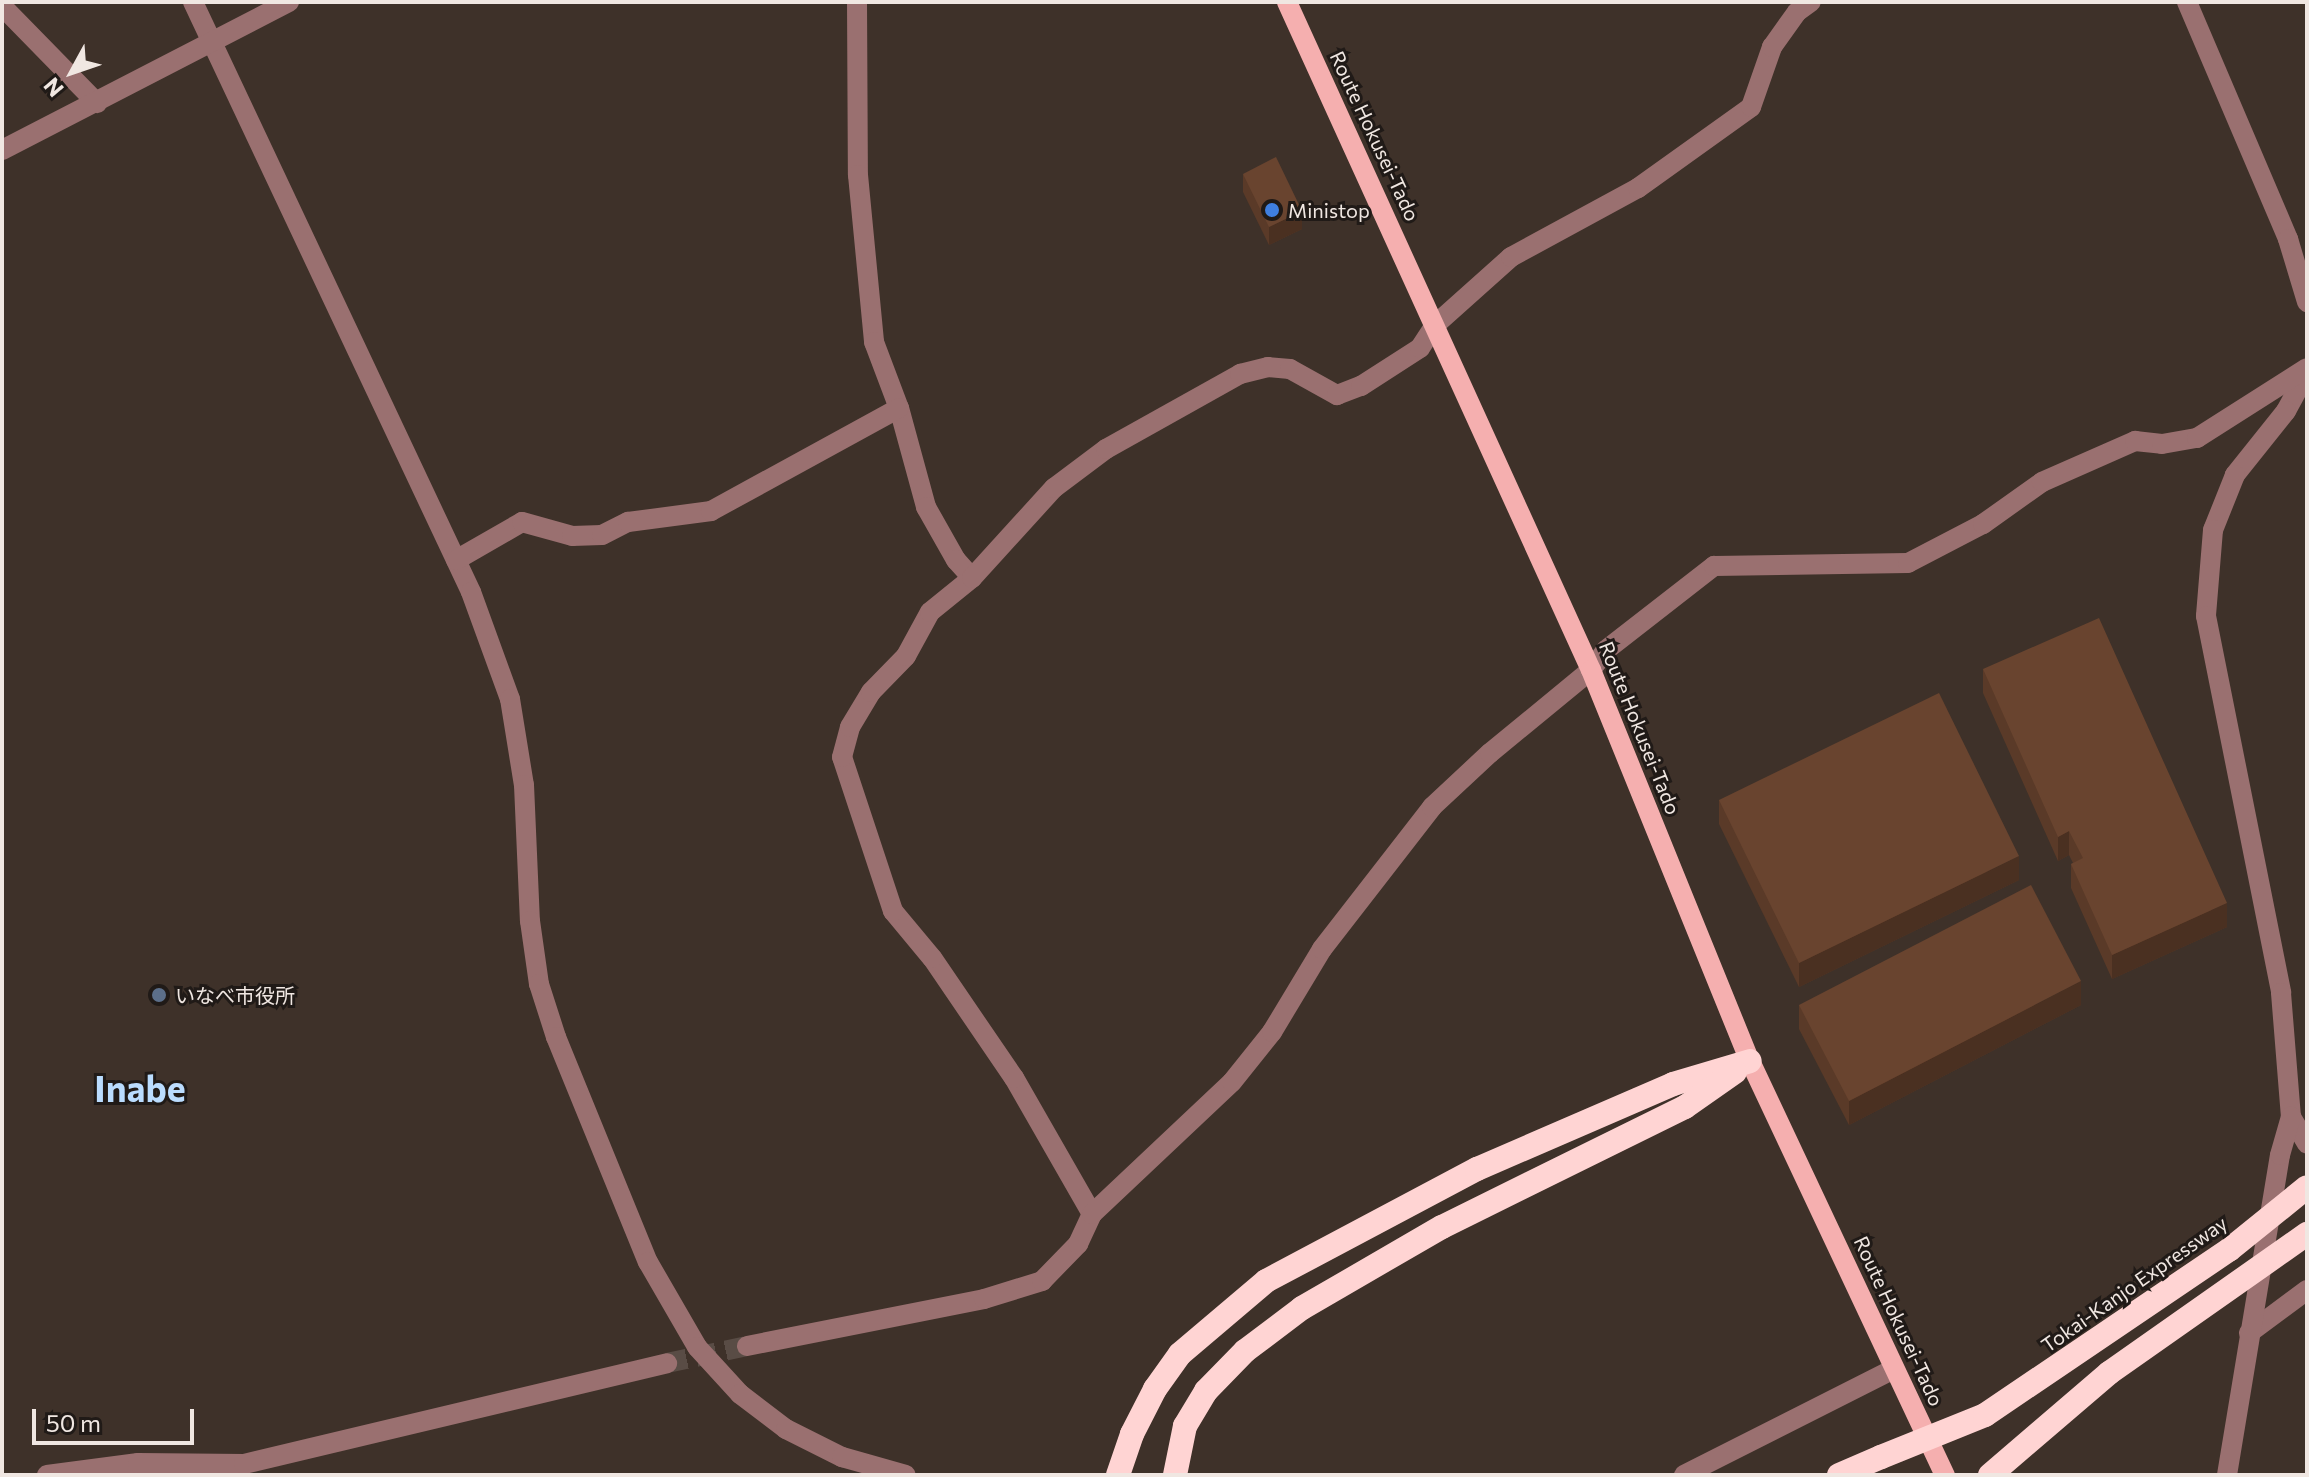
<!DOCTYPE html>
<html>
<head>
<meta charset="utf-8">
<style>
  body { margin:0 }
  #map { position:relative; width:2309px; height:1477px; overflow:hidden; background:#3e3129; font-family:Commissioner,"Noto Sans JP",sans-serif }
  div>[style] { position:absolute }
  .minor-tunnel>* { height:20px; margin-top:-10px; transform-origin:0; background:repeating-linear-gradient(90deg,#594c45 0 20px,transparent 0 30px) }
  .minor>* { height:20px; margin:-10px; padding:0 10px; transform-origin:10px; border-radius:10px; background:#9a7070 }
  .major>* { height:20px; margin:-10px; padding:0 10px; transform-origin:10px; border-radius:10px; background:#f5afaf }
  .highway>* { height:24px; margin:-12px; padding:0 12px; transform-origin:12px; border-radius:12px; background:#ffd4d3 }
  .highway-bridge>* { height:24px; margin:-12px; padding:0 12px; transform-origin:12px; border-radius:12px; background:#ffd4d3 }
  .wall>* { inset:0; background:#5a3a28 }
  .shaded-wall>* { inset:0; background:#4a3021 }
  .building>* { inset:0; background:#69442f }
  .dots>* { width:22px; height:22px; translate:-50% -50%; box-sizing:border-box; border:4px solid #201a17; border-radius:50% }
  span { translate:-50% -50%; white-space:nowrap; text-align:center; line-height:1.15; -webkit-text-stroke:6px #201a17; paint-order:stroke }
  .street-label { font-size:20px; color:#f0e7e2 }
  .poi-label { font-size:20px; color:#f0e7e2 }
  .left { translate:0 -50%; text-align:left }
  .town-label { font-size:36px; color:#badcfe; font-weight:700 }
  .frame { position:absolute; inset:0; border:4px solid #f0e7e2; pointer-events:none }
  .north { position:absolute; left:32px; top:32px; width:80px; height:80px; -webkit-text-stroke:6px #201a17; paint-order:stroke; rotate:230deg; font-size:22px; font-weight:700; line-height:32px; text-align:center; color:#f0e7e2 }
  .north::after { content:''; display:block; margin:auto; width:28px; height:36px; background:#f0e7e2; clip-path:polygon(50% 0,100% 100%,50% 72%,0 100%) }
  .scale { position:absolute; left:32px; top:1409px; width:162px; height:36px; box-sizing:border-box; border:4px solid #f0e7e2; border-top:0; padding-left:10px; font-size:24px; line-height:28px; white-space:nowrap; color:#f0e7e2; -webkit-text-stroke:6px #201a17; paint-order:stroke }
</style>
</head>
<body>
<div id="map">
  <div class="minor-tunnel">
    <div style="left:667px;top:1363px;width:82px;rotate:-12deg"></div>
  </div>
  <div class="minor">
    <div style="left:193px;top:2px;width:652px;rotate:64.77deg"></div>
    <div style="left:471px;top:592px;width:114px;rotate:70deg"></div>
    <div style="left:510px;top:699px;width:87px;rotate:80.8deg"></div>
    <div style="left:524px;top:785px;width:136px;rotate:87.5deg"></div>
    <div style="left:530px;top:921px;width:64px;rotate:81.9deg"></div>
    <div style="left:539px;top:984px;width:56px;rotate:72.2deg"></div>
    <div style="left:556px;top:1037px;width:243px;rotate:67.8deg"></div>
    <div style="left:648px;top:1262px;width:98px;rotate:60deg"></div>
    <div style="left:697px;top:1347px;width:64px;rotate:47.5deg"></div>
    <div style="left:740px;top:1394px;width:58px;rotate:37.3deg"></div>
    <div style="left:786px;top:1429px;width:63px;rotate:26.6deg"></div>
    <div style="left:842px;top:1457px;width:66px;rotate:15.7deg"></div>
    <div style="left:857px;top:2px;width:173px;rotate:89.7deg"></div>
    <div style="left:858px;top:175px;width:168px;rotate:84.5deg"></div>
    <div style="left:874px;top:342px;width:71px;rotate:69.3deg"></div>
    <div style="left:899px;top:408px;width:103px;rotate:74.7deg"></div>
    <div style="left:926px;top:507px;width:61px;rotate:60.5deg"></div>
    <div style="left:956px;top:560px;width:24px;rotate:48deg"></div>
    <div style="left:2187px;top:2px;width:258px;rotate:66.9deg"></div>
    <div style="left:2288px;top:239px;width:66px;rotate:73.2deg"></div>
    <div style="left:2px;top:6px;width:136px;rotate:45.6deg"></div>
    <div style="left:2px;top:150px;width:323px;rotate:-27.3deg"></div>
    <div style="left:2307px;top:372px;width:44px;rotate:118.3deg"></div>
    <div style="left:2286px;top:411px;width:82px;rotate:128.6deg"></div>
    <div style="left:2235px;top:475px;width:59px;rotate:111.8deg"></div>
    <div style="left:2213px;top:530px;width:86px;rotate:94.7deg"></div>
    <div style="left:2206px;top:616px;width:384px;rotate:78.7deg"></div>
    <div style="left:2281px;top:993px;width:124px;rotate:85.4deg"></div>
    <div style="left:2291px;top:1117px;width:31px;rotate:59deg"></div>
    <div style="left:456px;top:560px;width:76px;rotate:-29.9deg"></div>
    <div style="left:522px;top:522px;width:52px;rotate:15.6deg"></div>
    <div style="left:572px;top:536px;width:30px;rotate:-2deg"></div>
    <div style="left:602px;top:535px;width:29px;rotate:-27deg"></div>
    <div style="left:628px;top:522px;width:84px;rotate:-7.5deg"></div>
    <div style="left:711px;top:511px;width:214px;rotate:-28.7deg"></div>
    <div style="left:1092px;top:1214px;width:157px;rotate:-119.8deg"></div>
    <div style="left:1014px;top:1078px;width:145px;rotate:-124.3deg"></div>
    <div style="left:932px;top:958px;width:61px;rotate:-129.7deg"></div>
    <div style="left:893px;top:911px;width:162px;rotate:-108.3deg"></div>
    <div style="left:842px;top:757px;width:31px;rotate:-75deg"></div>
    <div style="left:850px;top:727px;width:41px;rotate:-59deg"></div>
    <div style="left:871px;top:692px;width:50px;rotate:-45.8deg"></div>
    <div style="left:906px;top:656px;width:50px;rotate:-61.4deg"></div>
    <div style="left:930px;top:612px;width:54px;rotate:-39deg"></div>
    <div style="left:972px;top:578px;width:122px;rotate:-47.7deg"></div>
    <div style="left:1054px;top:488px;width:65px;rotate:-36.9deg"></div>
    <div style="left:1106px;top:449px;width:154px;rotate:-29.2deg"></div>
    <div style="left:1240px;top:374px;width:29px;rotate:-14deg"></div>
    <div style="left:1268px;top:367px;width:22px;rotate:5deg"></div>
    <div style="left:1290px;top:369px;width:54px;rotate:29deg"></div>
    <div style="left:1337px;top:395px;width:26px;rotate:-21deg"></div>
    <div style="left:1361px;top:386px;width:70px;rotate:-32.8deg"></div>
    <div style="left:1420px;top:348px;width:27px;rotate:-57deg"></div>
    <div style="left:1435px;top:325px;width:102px;rotate:-41.8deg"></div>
    <div style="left:1511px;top:257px;width:145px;rotate:-28.5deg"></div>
    <div style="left:1638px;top:188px;width:139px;rotate:-35.6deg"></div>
    <div style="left:1751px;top:107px;width:64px;rotate:-70.7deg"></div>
    <div style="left:1772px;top:47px;width:43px;rotate:-54.5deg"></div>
    <div style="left:1797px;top:12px;width:17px;rotate:-36deg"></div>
    <div style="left:2249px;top:1333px;width:72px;rotate:-36.6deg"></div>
    <div style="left:747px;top:1346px;width:242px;rotate:-11.2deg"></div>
    <div style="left:984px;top:1299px;width:61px;rotate:-17.2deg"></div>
    <div style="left:1042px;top:1281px;width:52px;rotate:-45.8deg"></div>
    <div style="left:1078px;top:1244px;width:33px;rotate:-65deg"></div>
    <div style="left:1092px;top:1214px;width:192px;rotate:-43.3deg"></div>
    <div style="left:1232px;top:1082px;width:64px;rotate:-51.3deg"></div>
    <div style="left:1272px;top:1032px;width:97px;rotate:-58.9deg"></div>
    <div style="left:1322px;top:949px;width:180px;rotate:-52.2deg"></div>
    <div style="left:1432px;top:807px;width:79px;rotate:-43deg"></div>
    <div style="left:1490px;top:753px;width:131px;rotate:-39.4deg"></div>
    <div style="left:1591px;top:670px;width:25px;rotate:-53deg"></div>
    <div style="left:1606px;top:650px;width:137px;rotate:-37.9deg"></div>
    <div style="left:1714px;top:566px;width:194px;rotate:-0.9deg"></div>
    <div style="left:1908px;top:563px;width:85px;rotate:-27.5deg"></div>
    <div style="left:1983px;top:524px;width:72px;rotate:-35.4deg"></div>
    <div style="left:2042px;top:482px;width:102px;rotate:-23.8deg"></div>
    <div style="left:2135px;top:441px;width:27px;rotate:6deg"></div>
    <div style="left:2162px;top:444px;width:36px;rotate:-10deg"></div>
    <div style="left:2197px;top:438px;width:130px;rotate:-32.5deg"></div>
    <div style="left:47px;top:1475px;width:92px;rotate:-7.5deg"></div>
    <div style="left:138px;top:1463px;width:106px;rotate:0.5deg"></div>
    <div style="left:244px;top:1464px;width:435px;rotate:-13.4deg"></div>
    <div style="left:1684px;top:1475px;width:235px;rotate:-26.8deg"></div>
    <div style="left:2227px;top:1475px;width:324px;rotate:-80.6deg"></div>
    <div style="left:2280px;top:1155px;width:40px;rotate:-74deg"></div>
  </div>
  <div class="major">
    <div style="left:1287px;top:2px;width:734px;rotate:65.53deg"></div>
    <div style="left:1591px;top:670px;width:422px;rotate:67.9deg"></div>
    <div style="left:1750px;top:1061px;width:458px;rotate:64.8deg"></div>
  </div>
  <div class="highway">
    <div style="left:1118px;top:1475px;width:43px;rotate:-71.1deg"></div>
    <div style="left:1132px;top:1434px;width:51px;rotate:-62.9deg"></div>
    <div style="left:1155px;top:1389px;width:43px;rotate:-54.5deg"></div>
    <div style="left:1180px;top:1354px;width:113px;rotate:-40.3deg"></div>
    <div style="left:1266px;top:1281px;width:239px;rotate:-28deg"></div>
    <div style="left:1477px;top:1169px;width:214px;rotate:-23.4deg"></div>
    <div style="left:1673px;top:1084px;width:80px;rotate:-16.6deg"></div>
    <div style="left:1175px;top:1475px;width:50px;rotate:-78.5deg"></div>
    <div style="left:1185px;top:1426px;width:41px;rotate:-59deg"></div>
    <div style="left:1206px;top:1391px;width:56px;rotate:-45.7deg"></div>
    <div style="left:1245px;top:1351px;width:71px;rotate:-37deg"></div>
    <div style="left:1302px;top:1308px;width:162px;rotate:-30.1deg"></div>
    <div style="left:1442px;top:1227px;width:271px;rotate:-26.3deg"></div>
    <div style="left:1685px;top:1107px;width:61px;rotate:-35deg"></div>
    <div style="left:1839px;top:1475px;width:46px;rotate:-23.2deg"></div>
    <div style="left:1990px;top:1475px;width:157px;rotate:-40.6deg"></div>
  </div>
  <div class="highway-bridge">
    <div style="left:2109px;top:1373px;width:242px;rotate:-35.1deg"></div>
    <div style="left:1881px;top:1457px;width:112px;rotate:-22deg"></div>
    <div style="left:1985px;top:1415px;width:295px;rotate:-34.1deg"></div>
    <div style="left:2229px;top:1250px;width:100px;rotate:-38.9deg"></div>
  </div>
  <div class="wall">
    <div style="clip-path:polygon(1243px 174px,1302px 229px,1269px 245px,1243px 192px)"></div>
    <div style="clip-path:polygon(1983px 669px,2227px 927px,2112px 979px,2071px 888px,2071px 864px,2073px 863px,2069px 855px,2058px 861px,1983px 693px)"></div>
    <div style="clip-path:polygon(1719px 800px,2019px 880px,1799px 987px,1719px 824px)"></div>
    <div style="clip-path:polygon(1799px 1005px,2081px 1005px,1849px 1125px,1799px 1029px)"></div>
  </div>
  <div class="shaded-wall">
    <div style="clip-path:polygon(1302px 211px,1302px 229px,1269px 245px,1269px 227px)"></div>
    <div style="clip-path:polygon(2069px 831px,2069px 855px,2058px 861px,2058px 837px)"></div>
    <div style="clip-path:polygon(2019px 856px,2019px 880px,1799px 987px,1799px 963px)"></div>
    <div style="clip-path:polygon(2227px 903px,2227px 927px,2112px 979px,2112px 955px)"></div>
    <div style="clip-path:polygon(2081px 981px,2081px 1005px,1849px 1125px,1849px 1101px)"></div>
  </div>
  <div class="building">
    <div style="clip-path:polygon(1276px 157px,1302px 211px,1269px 227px,1243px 174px)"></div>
    <div style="clip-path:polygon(2099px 618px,2227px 903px,2112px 955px,2071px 864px,2083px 858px,2069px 831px,2058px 837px,1983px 669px)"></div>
    <div style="clip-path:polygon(1939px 693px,2019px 856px,1799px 963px,1719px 800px)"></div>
    <div style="clip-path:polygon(2031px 885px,2081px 981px,1849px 1101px,1799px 1005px)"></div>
  </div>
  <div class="dots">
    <div style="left:1272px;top:210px;background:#3f7fe0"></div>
    <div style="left:159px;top:995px;background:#5c6f8a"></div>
  </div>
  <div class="street-label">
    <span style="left:1375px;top:136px;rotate:65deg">Route Hokusei-Tado</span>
    <span style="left:1640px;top:728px;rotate:68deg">Route Hokusei-Tado</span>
    <span style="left:2134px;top:1284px;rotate:-35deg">Tokai-Kanjo Expressway</span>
    <span style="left:1899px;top:1321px;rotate:65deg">Route Hokusei-Tado</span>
  </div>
  <div class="poi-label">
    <span class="left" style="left:1288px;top:210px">Ministop</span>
    <span class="left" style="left:175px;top:995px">いなべ市役所</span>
  </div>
  <div class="town-label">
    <span style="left:140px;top:1088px">Inabe</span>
  </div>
  <div class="frame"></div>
  <div class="north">N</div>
  <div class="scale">50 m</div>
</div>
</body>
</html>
